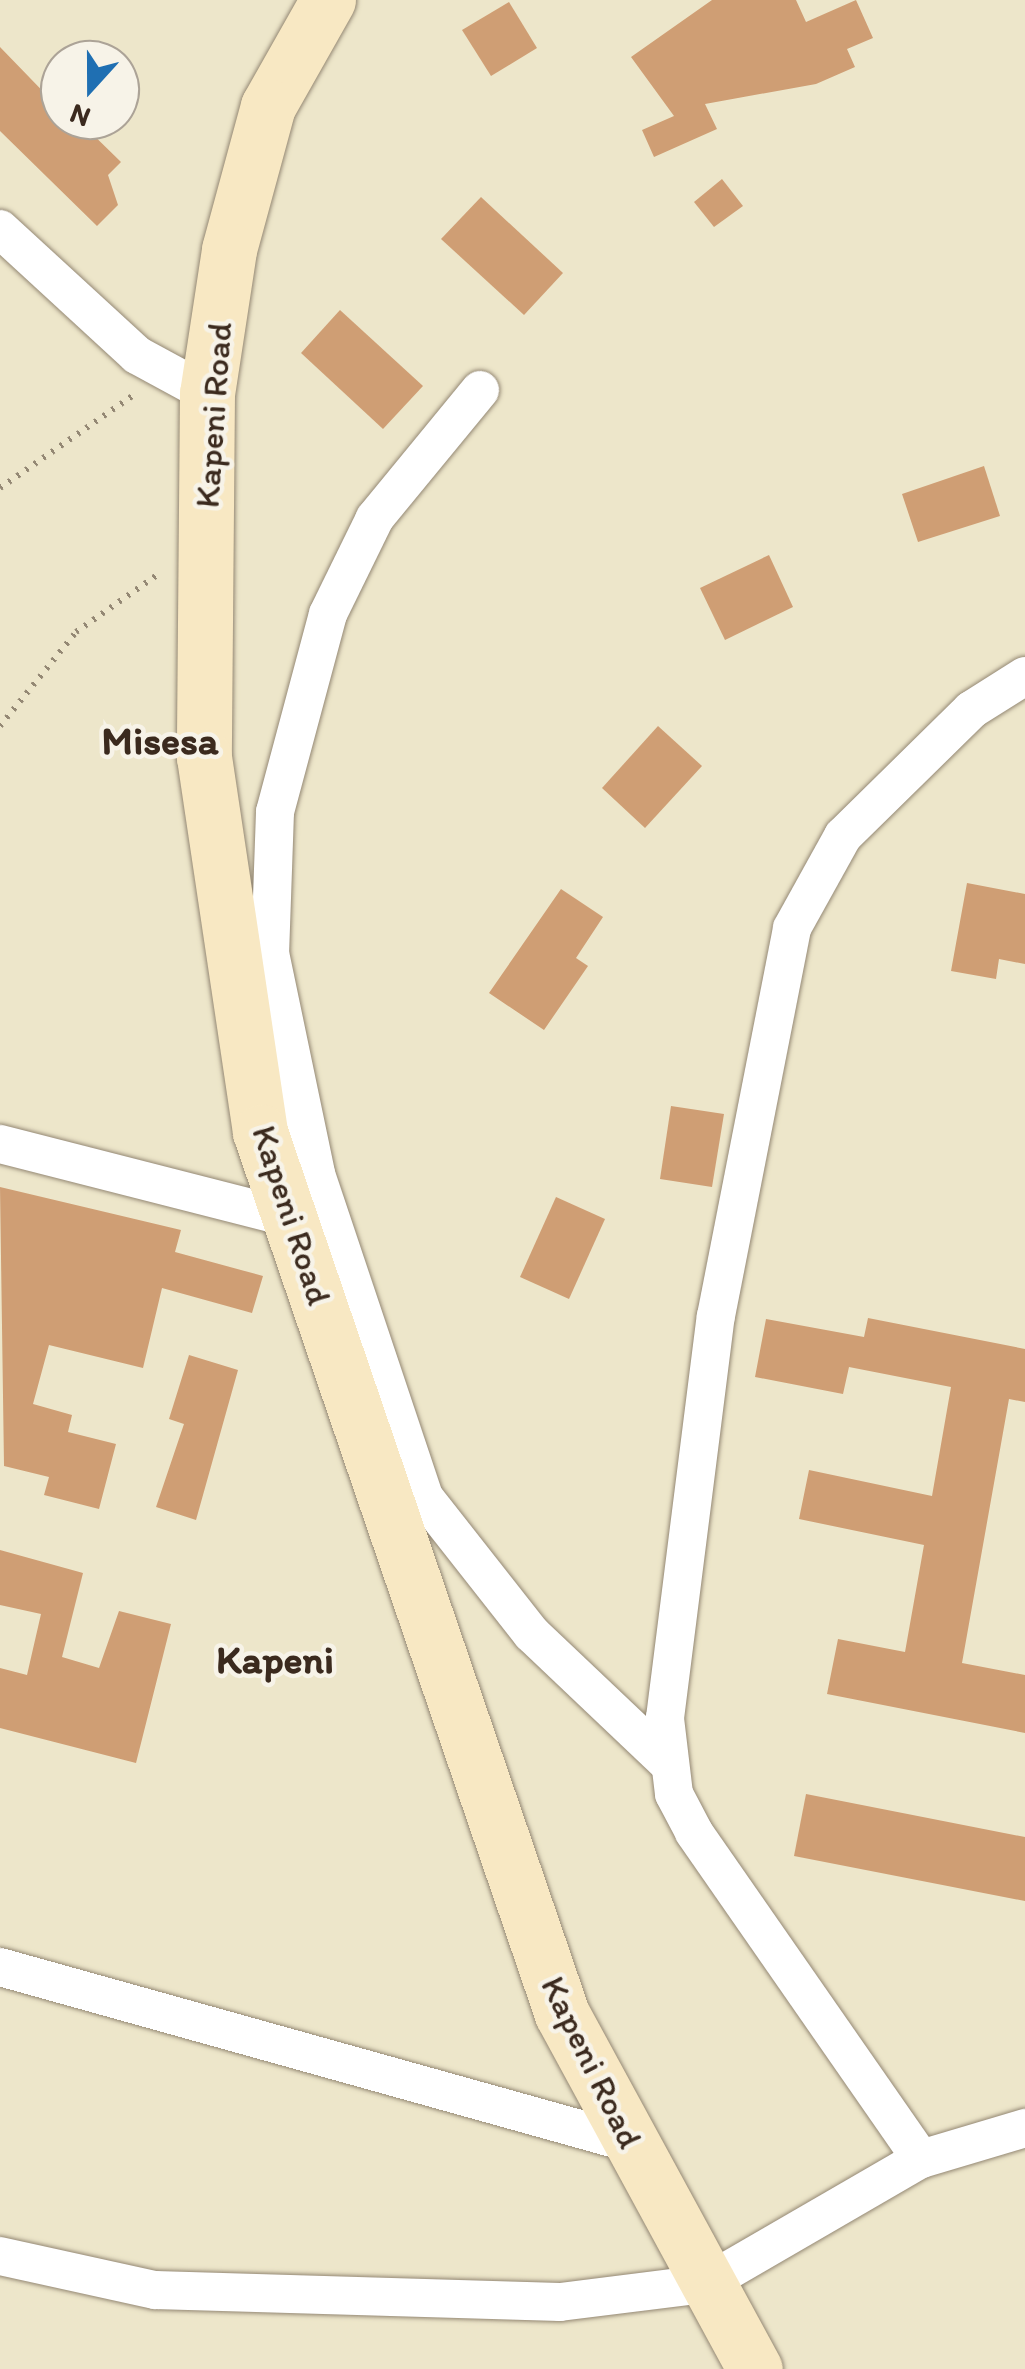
<!DOCTYPE html>
<html>
<head>
<meta charset="utf-8">
<style>
  body { margin:0 }
  #map { position:relative; width:1025px; height:2369px; overflow:hidden; background:#ede6ca; font-family:Itim,sans-serif }
  div>[style] { position:absolute }
  .building>* { inset:0; background:#cf9e74 }
  .path>* { height:6px; margin-top:-3px; transform-origin:0; background:repeating-linear-gradient(90deg,#948874 0 2.5px,transparent 0 10.5px) }
  .roads { filter:drop-shadow(0 0 2px #948874) drop-shadow(0 0 2px #948874) }
  .minor>* { height:38px; margin:-19px; padding:0 19px; transform-origin:19px; border-radius:19px; background:#fff }
  .secondary>* { height:55px; margin:-27.5px; padding:0 27.5px; transform-origin:27.5px; border-radius:27.5px; background:#f8e8c3 }
  span { translate:-50% -50%; white-space:nowrap; text-align:center; line-height:1.15; -webkit-text-stroke:9px #f7f3e8; paint-order:stroke }
  .street-label { font-size:35px; color:#3b2a1e }
  .quarter-label { font-size:40px; color:#3b2a1e; font-weight:700 }
  .north { position:absolute; left:40px; top:40px; width:100px; height:100px; box-sizing:border-box; background:#f7f3e8; border:2px solid #aca397; border-radius:50%; rotate:201deg; font-size:28px; font-weight:700; line-height:40px; text-align:center; color:#3b2a1e }
  .north::after { content:''; display:block; margin:auto; width:35px; height:45px; background:#1f6fb2; clip-path:polygon(50% 0,100% 100%,50% 72%,0 100%) }
</style>
</head>
<body>
<div id="map">
  <div class="building">
    <div style="clip-path:polygon(712px 0,796px 0,806px 22px,856px 0,873px 38px,847px 49px,855px 67px,816px 84px,705px 104px,717px 129px,654px 157px,642px 130px,674px 116px,631px 57px)"></div>
    <div style="clip-path:polygon(509px 2px,537px 48px,491px 76px,462px 30px)"></div>
    <div style="clip-path:polygon(0 47px,60px 109px,60px 120px,78px 120px,121px 162px,108px 175px,118px 205px,97px 226px,0 131px)"></div>
    <div style="clip-path:polygon(722px 179px,743px 206px,714px 227px,694px 202px)"></div>
    <div style="clip-path:polygon(481px 197px,563px 273px,524px 315px,441px 239px)"></div>
    <div style="clip-path:polygon(340px 310px,423px 386px,383px 429px,301px 353px)"></div>
    <div style="clip-path:polygon(984px 466px,1000px 516px,918px 542px,902px 494px)"></div>
    <div style="clip-path:polygon(769px 555px,793px 607px,725px 640px,700px 588px)"></div>
    <div style="clip-path:polygon(658px 726px,702px 766px,645px 828px,602px 788px)"></div>
    <div style="clip-path:polygon(967px 883px,1025px 894px,1025px 964px,999px 959px,996px 979px,951px 971px)"></div>
    <div style="clip-path:polygon(561px 889px,603px 917px,576px 958px,588px 966px,544px 1030px,489px 993px)"></div>
    <div style="clip-path:polygon(671px 1106px,724px 1114px,712px 1187px,660px 1179px)"></div>
    <div style="clip-path:polygon(0 1187px,181px 1230px,175px 1252px,263px 1276px,252px 1313px,162px 1288px,143px 1368px,49px 1345px,33px 1404px,72px 1415px,68px 1432px,116px 1444px,99px 1509px,44px 1495px,49px 1477px,4px 1466px)"></div>
    <div style="clip-path:polygon(556px 1197px,605px 1219px,569px 1299px,520px 1277px)"></div>
    <div style="clip-path:polygon(868px 1318px,1025px 1349px,1025px 1402px,1009px 1399px,962px 1663px,1025px 1675px,1025px 1733px,827px 1694px,838px 1639px,905px 1652px,924px 1545px,799px 1519px,809px 1470px,932px 1496px,951px 1387px,849px 1367px,843px 1394px,755px 1377px,766px 1319px,864px 1337px)"></div>
    <div style="clip-path:polygon(189px 1355px,238px 1370px,196px 1520px,156px 1507px,184px 1424px,169px 1419px)"></div>
    <div style="clip-path:polygon(0 1550px,83px 1573px,62px 1657px,99px 1668px,119px 1611px,171px 1624px,136px 1763px,0 1728px,0 1668px,27px 1675px,41px 1614px,0 1605px)"></div>
    <div style="clip-path:polygon(806px 1794px,1025px 1837px,1025px 1901px,794px 1856px)"></div>
  </div>
  <div class="path">
    <div style="left:0;top:488px;width:165px;rotate:-34.8deg"></div>
    <div style="left:0;top:726px;width:121px;rotate:-51deg"></div>
    <div style="left:76px;top:632px;width:103px;rotate:-35.1deg"></div>
  </div>
  <div class="roads">
    <div class="minor">
      <div style="left:0;top:229px;width:186px;rotate:42.6deg"></div>
      <div style="left:137px;top:355px;width:80px;rotate:28.5deg"></div>
      <div style="left:480px;top:390px;width:166px;rotate:129.4deg"></div>
      <div style="left:375px;top:518px;width:107px;rotate:116.1deg"></div>
      <div style="left:328px;top:614px;width:205px;rotate:105deg"></div>
      <div style="left:275px;top:812px;width:141px;rotate:92deg"></div>
      <div style="left:270px;top:953px;width:226px;rotate:78.2deg"></div>
      <div style="left:316px;top:1174px;width:341px;rotate:71.5deg"></div>
      <div style="left:424px;top:1497px;width:174px;rotate:51.8deg"></div>
      <div style="left:532px;top:1634px;width:186px;rotate:43.5deg"></div>
      <div style="left:0;top:1144px;width:299px;rotate:14.3deg"></div>
      <div style="left:0;top:1967px;width:654px;rotate:15.61deg"></div>
      <div style="left:921px;top:2159px;width:398px;rotate:-124.8deg"></div>
      <div style="left:694px;top:1832px;width:43px;rotate:-117.8deg"></div>
      <div style="left:674px;top:1794px;width:77px;rotate:-96.8deg"></div>
      <div style="left:665px;top:1718px;width:405px;rotate:-82.8deg"></div>
      <div style="left:716px;top:1316px;width:395px;rotate:-78.9deg"></div>
      <div style="left:792px;top:928px;width:105px;rotate:-61deg"></div>
      <div style="left:843px;top:836px;width:180px;rotate:-44.5deg"></div>
      <div style="left:971px;top:710px;width:64px;rotate:-32.2deg"></div>
      <div style="left:0;top:2256px;width:159px;rotate:12.4deg"></div>
      <div style="left:155px;top:2290px;width:405px;rotate:1.7deg"></div>
      <div style="left:560px;top:2302px;width:146px;rotate:-7.1deg"></div>
      <div style="left:705px;top:2284px;width:250px;rotate:-30.1deg"></div>
      <div style="left:921px;top:2159px;width:109px;rotate:-16.6deg"></div>
    </div>
    <div class="secondary">
      <div style="left:328px;top:0;width:122px;rotate:119.5deg"></div>
      <div style="left:268px;top:106px;width:149px;rotate:105.2deg"></div>
      <div style="left:229px;top:250px;width:145px;rotate:98.7deg"></div>
      <div style="left:207px;top:393px;width:364px;rotate:90.5deg"></div>
      <div style="left:204px;top:757px;width:379px;rotate:81.5deg"></div>
      <div style="left:260px;top:1132px;width:932px;rotate:71.1deg"></div>
      <div style="left:562px;top:2014px;width:404px;rotate:61.5deg"></div>
    </div>
  </div>
  <div class="street-label">
    <span style="left:213px;top:415px;rotate:-86deg">Kapeni Road</span>
    <span style="left:292px;top:1215px;rotate:72deg">Kapeni Road</span>
    <span style="left:592px;top:2062px;rotate:64deg">Kapeni Road</span>
  </div>
  <div class="quarter-label">
    <span style="left:160px;top:740px">Misesa</span>
    <span style="left:275px;top:1659px">Kapeni</span>
  </div>
  <div class="north">N</div>
</div>
</body>
</html>
